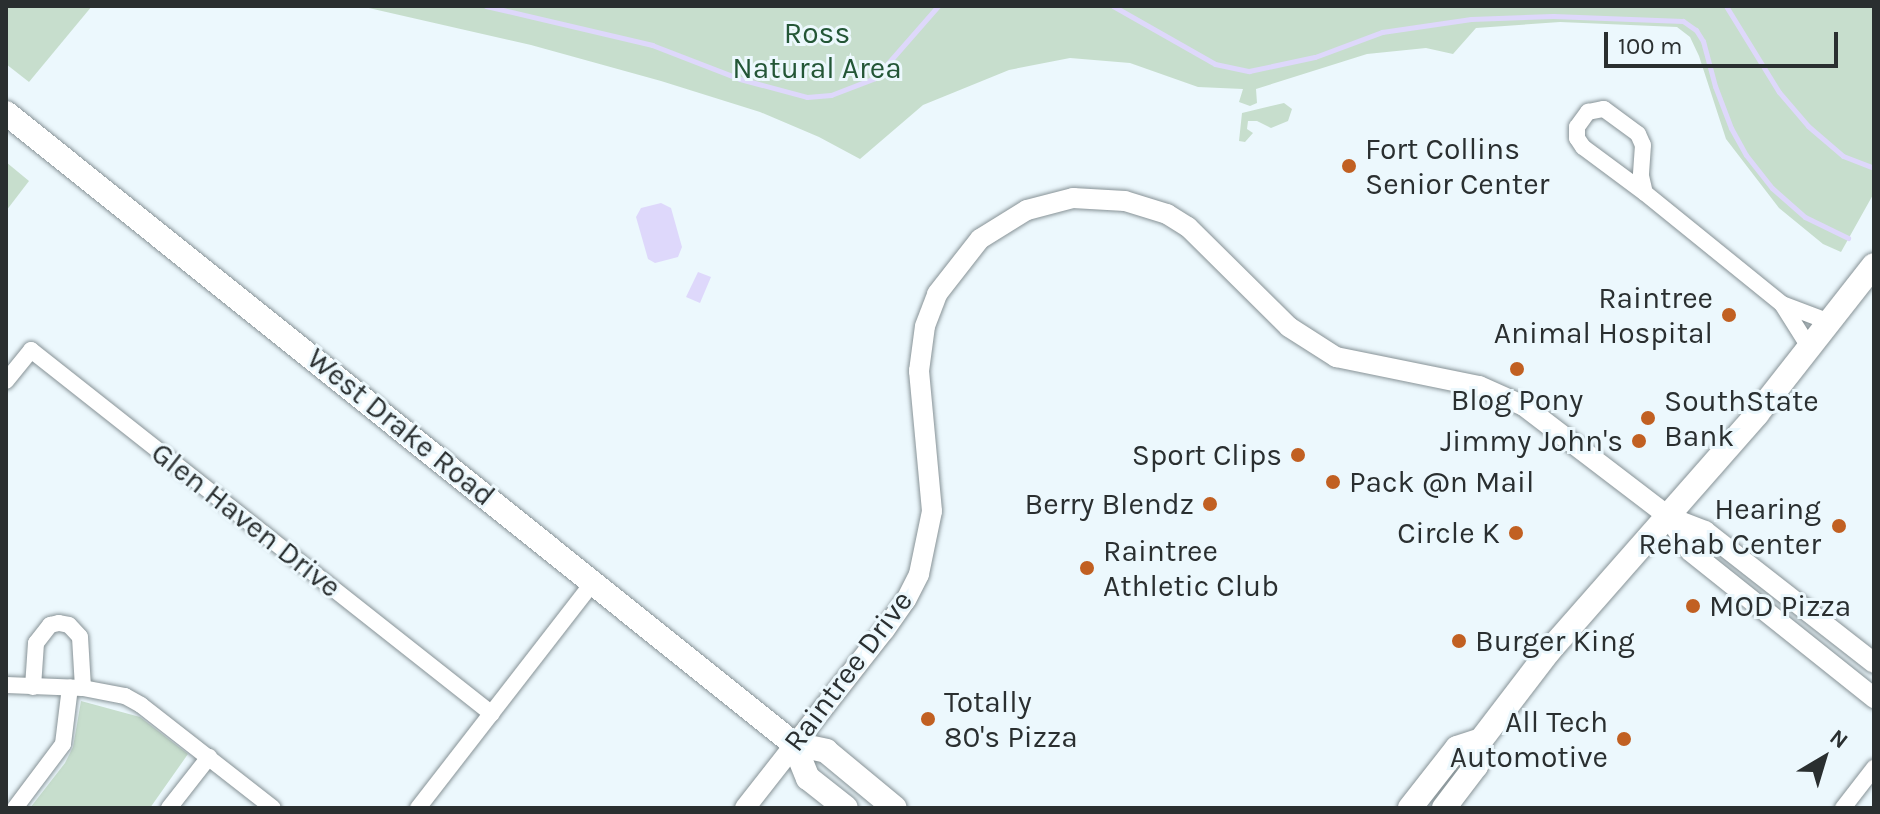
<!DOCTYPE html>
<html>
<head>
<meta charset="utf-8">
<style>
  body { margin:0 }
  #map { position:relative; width:1880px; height:814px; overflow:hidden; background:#ecf8fd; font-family:Karla,sans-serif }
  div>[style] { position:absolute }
  .green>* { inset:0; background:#c7decd }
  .water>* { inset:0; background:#ded8fb }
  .stream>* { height:5px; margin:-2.5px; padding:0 2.5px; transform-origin:2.5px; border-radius:2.5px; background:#ded8fb }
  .roads { filter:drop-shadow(0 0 2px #879296) drop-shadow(0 0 2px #879296) }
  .minor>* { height:16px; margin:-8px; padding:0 8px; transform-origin:8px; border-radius:8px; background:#fff }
  .tertiary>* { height:20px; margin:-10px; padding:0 10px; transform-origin:10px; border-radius:10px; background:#fff }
  .primary>* { height:24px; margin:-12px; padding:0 12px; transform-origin:12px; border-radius:12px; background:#fff }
  .dots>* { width:22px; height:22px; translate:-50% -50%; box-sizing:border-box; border:4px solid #ecf8fd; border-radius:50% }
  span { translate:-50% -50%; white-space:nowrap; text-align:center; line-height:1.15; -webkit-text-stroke:6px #ecf8fd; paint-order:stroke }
  .park-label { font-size:30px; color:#235636 }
  .poi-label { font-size:30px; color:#2a2f30 }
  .left { translate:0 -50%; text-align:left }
  .right { translate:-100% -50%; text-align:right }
  .street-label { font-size:30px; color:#2a2f30 }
  .frame { position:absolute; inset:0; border:8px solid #2a2f30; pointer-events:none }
  .north { position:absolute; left:1784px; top:718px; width:80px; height:80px; -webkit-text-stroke:6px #ecf8fd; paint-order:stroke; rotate:38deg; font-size:22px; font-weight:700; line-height:32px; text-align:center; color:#2a2f30 }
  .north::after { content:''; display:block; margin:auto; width:28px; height:36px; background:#2a2f30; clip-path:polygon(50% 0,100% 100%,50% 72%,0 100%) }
  .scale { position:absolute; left:1604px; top:32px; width:234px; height:36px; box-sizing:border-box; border:4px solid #2a2f30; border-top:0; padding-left:10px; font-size:24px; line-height:28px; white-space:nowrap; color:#2a2f30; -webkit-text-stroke:6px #ecf8fd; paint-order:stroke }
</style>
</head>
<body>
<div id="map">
  <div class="green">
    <div style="clip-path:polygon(6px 6px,92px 6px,29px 82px,6px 64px)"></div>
    <div style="clip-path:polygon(360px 6px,1874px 6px,1874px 193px,1841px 252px,1823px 244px,1779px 208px,1726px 139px,1699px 56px,1690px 37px,1677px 27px,1560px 22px,1476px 28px,1453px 54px,1426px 48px,1367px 54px,1256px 89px,1257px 103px,1250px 106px,1239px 102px,1243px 89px,1198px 87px,1130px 63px,1070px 58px,1009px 70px,923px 105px,860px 159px,819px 137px,760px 112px,661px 81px,531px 45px)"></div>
    <div style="clip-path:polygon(1284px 103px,1292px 109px,1288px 121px,1271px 128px,1257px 121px,1248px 121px,1247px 129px,1253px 133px,1245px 142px,1239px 141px,1242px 113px)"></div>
    <div style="clip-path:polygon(6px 162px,29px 181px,6px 211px)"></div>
    <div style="clip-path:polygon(81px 701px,140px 717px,188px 754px,150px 808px,30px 808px,65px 763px,73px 747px)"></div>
  </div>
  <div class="water">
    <div style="clip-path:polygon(661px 203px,671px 208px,682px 247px,678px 257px,655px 263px,648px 259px,636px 217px,641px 208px)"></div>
    <div style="clip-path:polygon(698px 272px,711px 277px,700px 303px,686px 297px)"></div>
  </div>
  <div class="stream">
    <div style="left:486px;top:6px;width:171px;rotate:13.2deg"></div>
    <div style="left:652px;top:45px;width:94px;rotate:21.1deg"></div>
    <div style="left:740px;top:79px;width:69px;rotate:15deg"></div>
    <div style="left:807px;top:97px;width:24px;rotate:-5deg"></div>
    <div style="left:831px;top:95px;width:47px;rotate:-21.1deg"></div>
    <div style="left:875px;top:78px;width:96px;rotate:-48.8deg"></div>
    <div style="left:1113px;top:6px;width:117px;rotate:29.6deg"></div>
    <div style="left:1215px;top:64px;width:35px;rotate:12deg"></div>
    <div style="left:1249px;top:71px;width:67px;rotate:-12deg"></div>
    <div style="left:1315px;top:57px;width:72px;rotate:-20.5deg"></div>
    <div style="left:1382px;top:32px;width:90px;rotate:-8.3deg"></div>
    <div style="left:1471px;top:19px;width:82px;rotate:-2.1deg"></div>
    <div style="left:1553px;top:16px;width:130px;rotate:2.2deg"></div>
    <div style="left:1683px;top:21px;width:16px;rotate:35deg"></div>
    <div style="left:1696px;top:30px;width:13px;rotate:58deg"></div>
    <div style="left:1703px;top:41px;width:47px;rotate:75.1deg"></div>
    <div style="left:1715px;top:86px;width:45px;rotate:69.1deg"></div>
    <div style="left:1731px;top:128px;width:31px;rotate:61deg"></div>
    <div style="left:1746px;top:155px;width:42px;rotate:51.8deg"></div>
    <div style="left:1772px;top:188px;width:44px;rotate:41.3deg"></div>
    <div style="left:1805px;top:217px;width:48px;rotate:26deg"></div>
    <div style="left:1726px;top:6px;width:101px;rotate:58.4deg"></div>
    <div style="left:1779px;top:92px;width:45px;rotate:49.5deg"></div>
    <div style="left:1808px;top:126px;width:46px;rotate:40.6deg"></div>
    <div style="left:1843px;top:156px;width:33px;rotate:21deg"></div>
  </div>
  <div class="roads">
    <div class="minor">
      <div style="left:1645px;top:193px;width:77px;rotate:-143.4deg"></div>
      <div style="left:1583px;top:147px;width:11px;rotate:-124deg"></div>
      <div style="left:1577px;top:138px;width:11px;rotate:-90deg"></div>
      <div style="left:1577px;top:127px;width:19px;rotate:-54deg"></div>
      <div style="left:1588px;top:112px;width:16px;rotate:-11deg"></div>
      <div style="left:1604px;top:109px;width:42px;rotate:36.3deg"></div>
      <div style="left:1638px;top:134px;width:12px;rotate:66deg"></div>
      <div style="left:1643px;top:145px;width:31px;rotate:94deg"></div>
      <div style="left:1641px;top:176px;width:17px;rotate:77deg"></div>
      <div style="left:1645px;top:193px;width:176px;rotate:39deg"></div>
      <div style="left:1782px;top:304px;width:54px;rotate:57.8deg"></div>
      <div style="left:1782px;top:304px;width:53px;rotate:20.8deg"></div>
      <div style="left:6px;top:381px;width:40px;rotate:-51deg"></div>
      <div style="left:31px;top:350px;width:587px;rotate:38.29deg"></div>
      <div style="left:6px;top:685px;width:77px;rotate:2.2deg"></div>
      <div style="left:83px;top:688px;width:43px;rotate:10.8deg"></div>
      <div style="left:125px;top:696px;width:18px;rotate:29deg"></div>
      <div style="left:141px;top:705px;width:167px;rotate:38deg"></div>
      <div style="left:33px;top:687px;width:44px;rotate:-86.1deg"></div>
      <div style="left:36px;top:643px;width:23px;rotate:-52deg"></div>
      <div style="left:50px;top:625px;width:9px;rotate:-13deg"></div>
      <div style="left:59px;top:623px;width:10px;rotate:11deg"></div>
      <div style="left:69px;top:625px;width:16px;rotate:47deg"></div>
      <div style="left:80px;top:637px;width:51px;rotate:86.6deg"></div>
      <div style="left:15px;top:808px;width:80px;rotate:-53.1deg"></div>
      <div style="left:63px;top:744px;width:57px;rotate:-83deg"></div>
      <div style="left:169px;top:808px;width:65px;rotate:-51.9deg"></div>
      <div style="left:418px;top:808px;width:287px;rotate:-52.2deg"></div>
      <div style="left:1843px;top:808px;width:51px;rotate:-52.2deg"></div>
    </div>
    <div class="tertiary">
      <div style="left:1669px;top:517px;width:40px;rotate:58deg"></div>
      <div style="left:1690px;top:551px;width:236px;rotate:38.6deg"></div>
      <div style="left:745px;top:808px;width:225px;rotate:-51.9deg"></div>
      <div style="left:884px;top:631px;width:38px;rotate:-55deg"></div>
      <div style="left:906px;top:600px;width:29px;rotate:-63deg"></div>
      <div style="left:919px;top:574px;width:64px;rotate:-78.3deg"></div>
      <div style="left:932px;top:511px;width:141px;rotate:-95.3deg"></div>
      <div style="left:919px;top:371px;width:45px;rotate:-82.4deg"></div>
      <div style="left:925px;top:326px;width:34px;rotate:-69deg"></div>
      <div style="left:937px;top:294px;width:70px;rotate:-52deg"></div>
      <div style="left:980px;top:239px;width:55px;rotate:-31.7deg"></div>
      <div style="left:1027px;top:210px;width:48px;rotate:-14.6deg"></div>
      <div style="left:1073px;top:198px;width:52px;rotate:3.3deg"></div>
      <div style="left:1125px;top:201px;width:44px;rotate:17.2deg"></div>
      <div style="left:1167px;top:214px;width:25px;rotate:32deg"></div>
      <div style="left:1188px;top:227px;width:142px;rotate:44.7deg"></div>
      <div style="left:1289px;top:327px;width:56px;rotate:32.6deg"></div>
      <div style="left:1336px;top:357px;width:146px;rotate:11.5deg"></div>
      <div style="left:1479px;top:386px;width:49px;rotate:24deg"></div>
      <div style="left:1524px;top:406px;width:183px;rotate:37.4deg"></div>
      <div style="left:1669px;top:517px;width:39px;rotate:21deg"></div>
      <div style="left:1705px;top:531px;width:214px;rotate:38deg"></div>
    </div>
    <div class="primary">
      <div style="left:6px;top:113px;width:1010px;rotate:38.69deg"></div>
      <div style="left:794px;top:744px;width:33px;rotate:12deg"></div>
      <div style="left:826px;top:751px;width:89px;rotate:39.6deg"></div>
      <div style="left:794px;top:744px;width:37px;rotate:68deg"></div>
      <div style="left:808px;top:778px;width:48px;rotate:38.3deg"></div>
      <div style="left:1410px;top:808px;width:76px;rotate:-51.9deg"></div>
      <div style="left:1457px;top:748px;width:25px;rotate:-18deg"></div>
      <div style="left:1444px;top:808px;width:53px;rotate:-52.7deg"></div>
      <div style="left:1476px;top:766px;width:26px;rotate:-79deg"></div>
      <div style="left:1481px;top:740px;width:112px;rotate:-52.6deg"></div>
      <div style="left:1549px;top:651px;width:315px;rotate:-48.7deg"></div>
      <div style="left:1757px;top:414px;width:189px;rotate:-51.9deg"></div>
    </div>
  </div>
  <div class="dots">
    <div style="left:1349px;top:166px;background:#c16022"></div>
    <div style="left:1729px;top:315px;background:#c16022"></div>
    <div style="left:1517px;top:369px;background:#c16022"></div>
    <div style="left:1648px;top:418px;background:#c16022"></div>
    <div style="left:1639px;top:441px;background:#c16022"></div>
    <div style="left:1298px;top:455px;background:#c16022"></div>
    <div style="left:1333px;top:482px;background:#c16022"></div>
    <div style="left:1210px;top:504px;background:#c16022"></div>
    <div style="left:1839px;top:526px;background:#c16022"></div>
    <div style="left:1516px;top:533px;background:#c16022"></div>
    <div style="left:1087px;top:568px;background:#c16022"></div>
    <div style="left:1693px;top:606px;background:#c16022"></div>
    <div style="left:1459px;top:641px;background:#c16022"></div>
    <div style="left:928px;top:719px;background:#c16022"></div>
    <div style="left:1624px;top:739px;background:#c16022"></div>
  </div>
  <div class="park-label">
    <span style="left:817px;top:50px">Ross<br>Natural Area</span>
  </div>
  <div class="poi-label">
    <span class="left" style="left:1365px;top:166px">Fort Collins<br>Senior Center</span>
    <span class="right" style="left:1713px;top:315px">Raintree<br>Animal Hospital</span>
    <span style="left:1517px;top:400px">Blog Pony</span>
    <span class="left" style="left:1664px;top:418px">SouthState<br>Bank</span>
    <span class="right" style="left:1623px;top:441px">Jimmy John's</span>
    <span class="right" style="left:1282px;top:455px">Sport Clips</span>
    <span class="left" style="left:1349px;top:482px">Pack @n Mail</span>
    <span class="right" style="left:1194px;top:504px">Berry Blendz</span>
    <span class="right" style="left:1821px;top:526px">Hearing<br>Rehab Center</span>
    <span class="right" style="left:1500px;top:533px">Circle K</span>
    <span class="left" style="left:1103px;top:568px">Raintree<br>Athletic Club</span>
    <span class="left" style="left:1709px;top:606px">MOD Pizza</span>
    <span class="left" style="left:1475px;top:641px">Burger King</span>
    <span class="left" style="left:944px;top:719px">Totally<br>80's Pizza</span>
    <span class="right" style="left:1608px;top:739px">All Tech<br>Automotive</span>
  </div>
  <div class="street-label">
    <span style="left:401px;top:427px;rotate:39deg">West Drake Road</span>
    <span style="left:246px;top:520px;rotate:38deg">Glen Haven Drive</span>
    <span style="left:848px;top:671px;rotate:-53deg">Raintree Drive</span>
  </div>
  <div class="frame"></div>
  <div class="north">N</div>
  <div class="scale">100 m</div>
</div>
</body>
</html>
